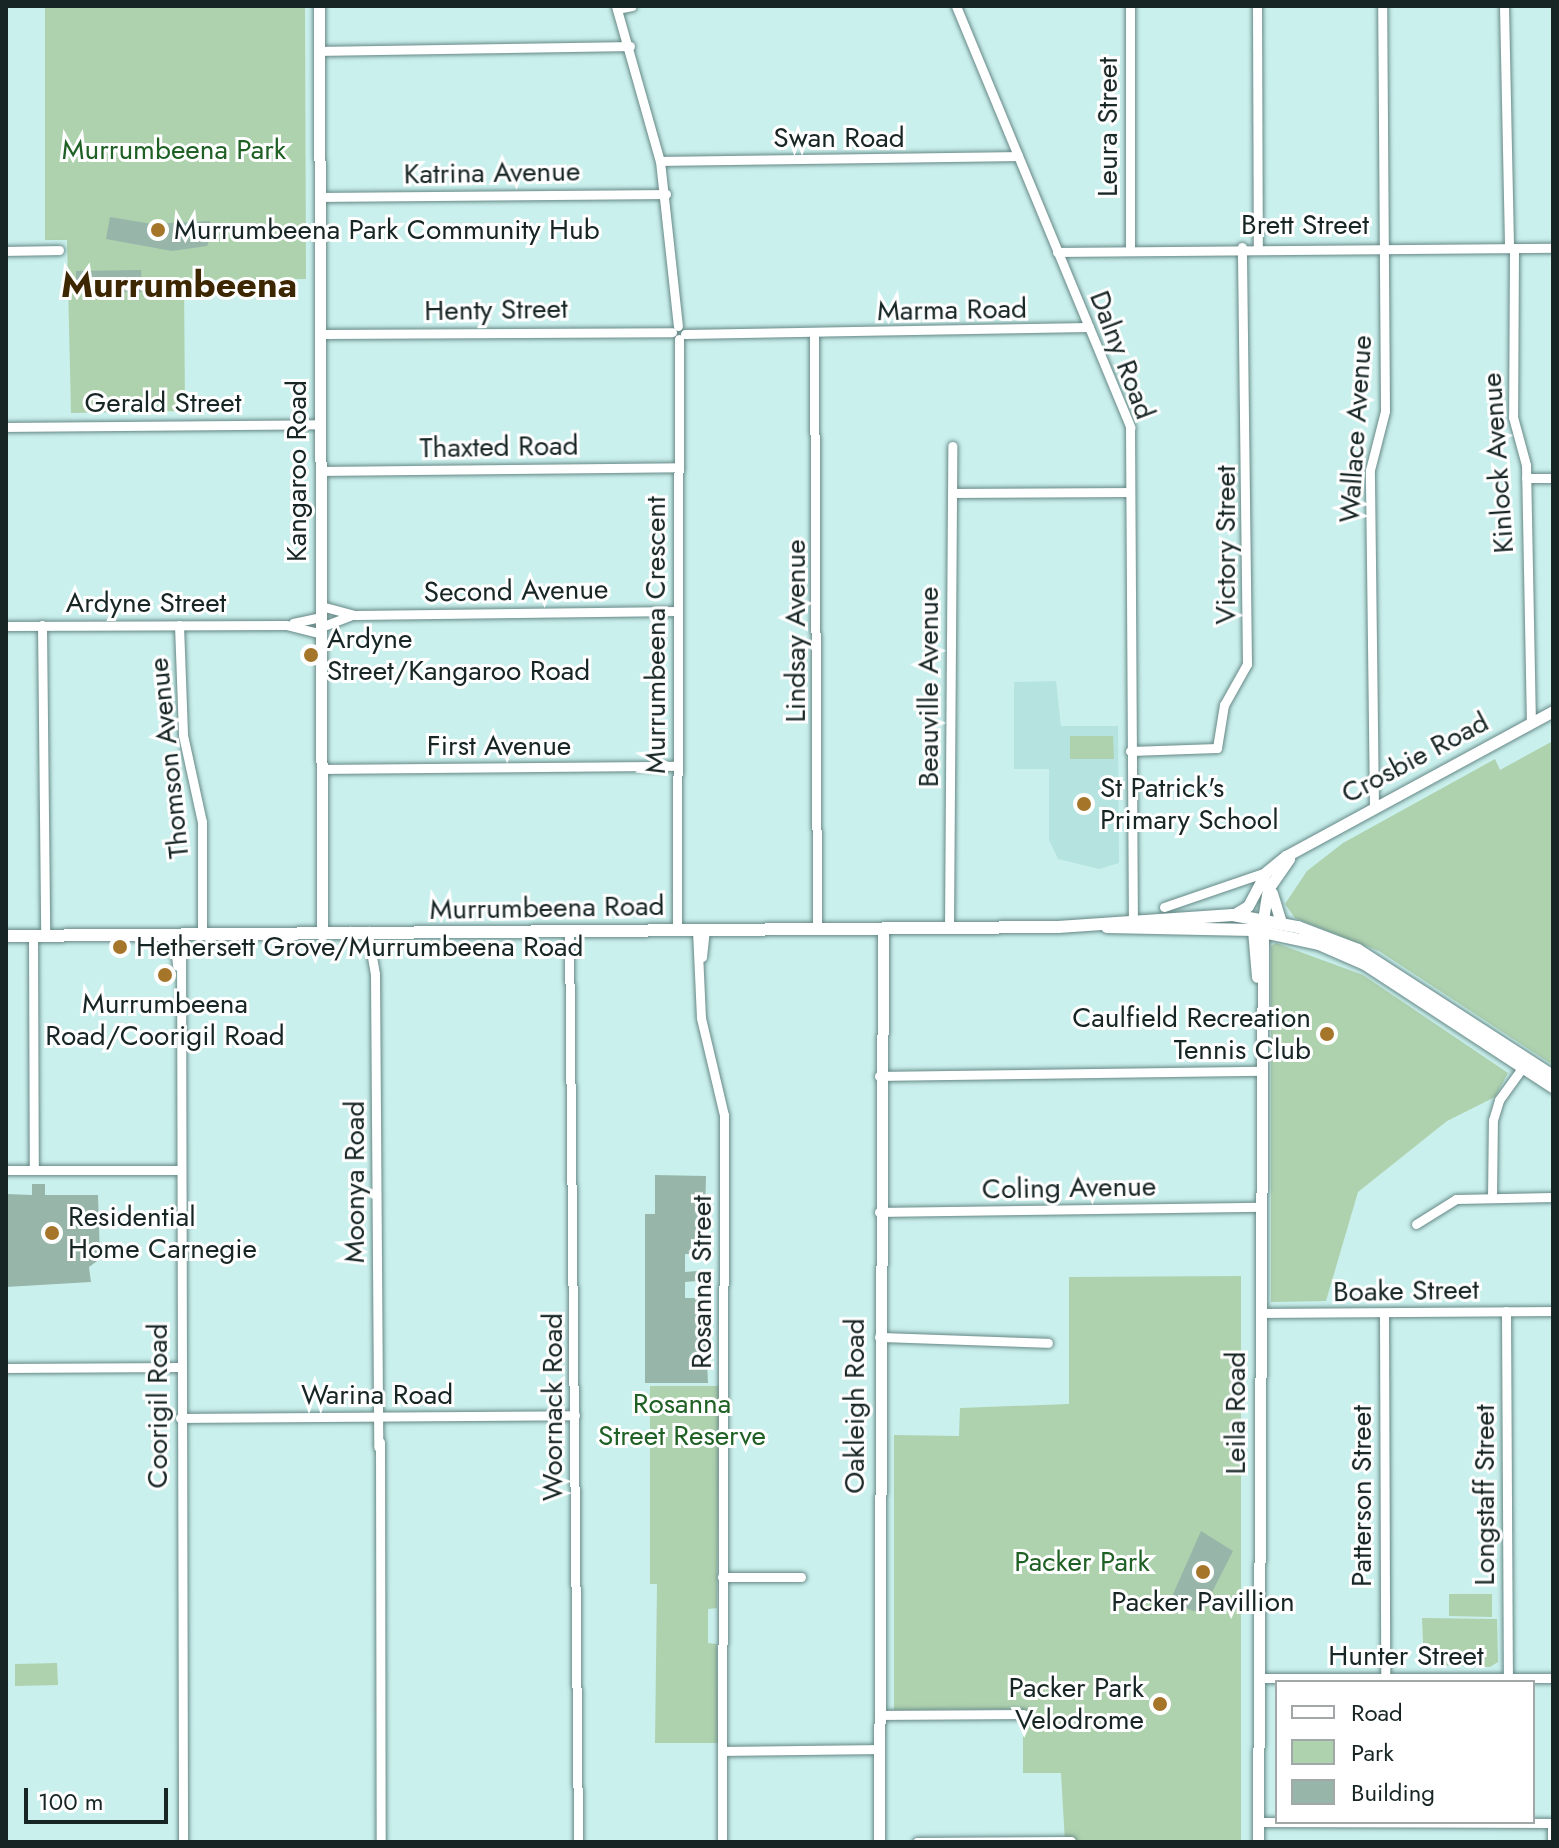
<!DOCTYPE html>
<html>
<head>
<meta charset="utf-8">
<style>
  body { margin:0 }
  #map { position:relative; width:1559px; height:1848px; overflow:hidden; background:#caf0ed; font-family:Jost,sans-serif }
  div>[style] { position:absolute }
  .built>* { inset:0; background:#b5e3e0 }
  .green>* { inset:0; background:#aed1ae }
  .building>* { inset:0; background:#97b6a9 }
  .roads { filter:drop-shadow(0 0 2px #668886) drop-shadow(0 0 2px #668886) }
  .minor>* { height:9px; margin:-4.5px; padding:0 4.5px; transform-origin:4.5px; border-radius:4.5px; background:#fff }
  .tertiary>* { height:11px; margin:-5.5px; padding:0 5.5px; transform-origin:5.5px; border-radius:5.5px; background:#fff }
  .secondary>* { height:12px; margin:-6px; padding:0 6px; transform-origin:6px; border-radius:6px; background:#fff }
  .dots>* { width:22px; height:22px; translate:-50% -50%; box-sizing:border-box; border:4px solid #fff; border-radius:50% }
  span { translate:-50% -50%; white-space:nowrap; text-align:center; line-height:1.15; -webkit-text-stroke:6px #fff; paint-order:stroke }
  .street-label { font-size:28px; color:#172524 }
  .park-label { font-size:28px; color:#1f6024 }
  .poi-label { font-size:28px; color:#172524 }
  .left { translate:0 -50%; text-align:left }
  .right { translate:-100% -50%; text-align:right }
  .district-label { font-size:36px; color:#3d2701; font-weight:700 }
  .frame { position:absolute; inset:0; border:8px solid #172524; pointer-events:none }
  .legend { position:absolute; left:1275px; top:1680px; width:260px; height:144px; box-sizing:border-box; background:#fff; border:2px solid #a2a8a7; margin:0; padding:10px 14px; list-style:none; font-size:24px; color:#172524 }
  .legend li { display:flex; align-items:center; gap:16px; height:40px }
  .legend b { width:40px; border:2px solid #a2a8a7 }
  .scale { position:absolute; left:24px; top:1788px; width:144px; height:36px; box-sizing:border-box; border:4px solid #172524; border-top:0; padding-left:10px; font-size:24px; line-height:28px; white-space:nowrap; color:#172524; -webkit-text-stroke:6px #fff; paint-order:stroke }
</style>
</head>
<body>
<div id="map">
  <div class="built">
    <div style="clip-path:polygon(1056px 681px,1061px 726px,1118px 726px,1119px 863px,1099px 869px,1058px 859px,1049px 840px,1049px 769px,1014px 769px,1014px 682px)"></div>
  </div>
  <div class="green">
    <div style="clip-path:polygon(45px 6px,305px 6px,306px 279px,184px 280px,185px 411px,71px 413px,67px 240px,45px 240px)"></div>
    <div style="clip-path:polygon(1070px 736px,1113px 736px,1114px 759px,1070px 759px)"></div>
    <div style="clip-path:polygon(1553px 741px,1553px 1065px,1379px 951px,1295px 918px,1285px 904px,1307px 871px,1343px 843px,1495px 759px,1500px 770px)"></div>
    <div style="clip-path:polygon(1276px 943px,1363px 975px,1508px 1073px,1495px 1097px,1447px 1121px,1358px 1192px,1326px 1301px,1271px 1302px,1271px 946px)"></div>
    <div style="clip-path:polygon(1241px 1276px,1241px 1842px,1065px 1842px,1061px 1773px,1023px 1773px,1023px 1709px,894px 1710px,894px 1435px,959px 1436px,960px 1408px,1069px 1404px,1069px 1277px)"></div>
    <div style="clip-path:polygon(650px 1386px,719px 1386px,717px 1608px,708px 1609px,708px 1643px,717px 1644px,718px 1743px,655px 1743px,657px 1584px,650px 1584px)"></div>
    <div style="clip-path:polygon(1449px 1594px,1492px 1594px,1492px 1617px,1449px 1616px)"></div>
    <div style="clip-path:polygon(1422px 1618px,1497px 1619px,1498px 1662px,1490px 1667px,1424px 1665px)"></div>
    <div style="clip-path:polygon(57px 1663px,58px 1685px,15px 1686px,15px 1664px)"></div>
  </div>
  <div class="building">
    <div style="clip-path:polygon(110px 217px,152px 224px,210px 221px,212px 235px,207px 246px,172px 251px,106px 239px)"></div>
    <div style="clip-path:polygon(141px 270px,142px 292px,76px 293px,76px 271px)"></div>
    <div style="clip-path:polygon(655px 1175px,706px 1176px,704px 1254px,685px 1254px,685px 1272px,697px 1271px,697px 1281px,685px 1282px,685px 1298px,704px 1298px,708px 1383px,645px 1383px,645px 1214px,655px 1214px)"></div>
    <div style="clip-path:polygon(32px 1184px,45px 1184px,45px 1195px,98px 1195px,100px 1259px,89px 1267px,91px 1282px,6px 1287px,6px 1194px,32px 1195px)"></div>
    <div style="clip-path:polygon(1201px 1531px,1233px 1551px,1203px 1610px,1193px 1611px,1170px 1601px)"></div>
  </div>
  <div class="roads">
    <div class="minor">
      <div style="left:616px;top:6px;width:161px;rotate:74.2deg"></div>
      <div style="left:660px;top:161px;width:166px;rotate:83.8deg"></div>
      <div style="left:956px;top:6px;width:456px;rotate:67.5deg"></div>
      <div style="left:1130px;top:427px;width:501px;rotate:89.66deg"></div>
      <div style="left:1130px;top:6px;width:242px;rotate:90deg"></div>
      <div style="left:1257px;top:6px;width:241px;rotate:89.8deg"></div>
      <div style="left:1504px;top:6px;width:242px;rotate:88.8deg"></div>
      <div style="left:617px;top:9px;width:15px;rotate:-11deg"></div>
      <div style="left:319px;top:51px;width:311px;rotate:-0.9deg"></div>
      <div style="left:660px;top:161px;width:358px;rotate:-0.8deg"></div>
      <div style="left:320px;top:197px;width:346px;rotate:-0.5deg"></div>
      <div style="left:1514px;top:248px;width:169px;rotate:90.3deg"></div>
      <div style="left:1513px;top:417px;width:50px;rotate:74.8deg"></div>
      <div style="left:1526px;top:465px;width:258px;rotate:88.9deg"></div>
      <div style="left:6px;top:251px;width:53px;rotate:-1.1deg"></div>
      <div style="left:1057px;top:252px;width:496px;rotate:-0.5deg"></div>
      <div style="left:320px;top:334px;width:352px;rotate:-0.3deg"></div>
      <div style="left:685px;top:334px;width:404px;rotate:-1deg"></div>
      <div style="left:814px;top:334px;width:595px;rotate:89.71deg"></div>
      <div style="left:6px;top:427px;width:315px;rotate:-0.5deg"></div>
      <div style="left:321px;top:471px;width:357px;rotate:-0.6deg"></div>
      <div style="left:1526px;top:478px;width:27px"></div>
      <div style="left:952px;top:493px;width:178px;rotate:-0.3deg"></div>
      <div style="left:321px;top:606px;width:35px;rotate:15deg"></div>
      <div style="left:355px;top:615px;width:323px;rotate:-0.7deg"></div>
      <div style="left:293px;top:623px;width:29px;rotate:-12deg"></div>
      <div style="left:42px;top:625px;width:311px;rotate:89.4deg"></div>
      <div style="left:179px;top:625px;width:110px;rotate:87.9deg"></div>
      <div style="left:183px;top:735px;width:89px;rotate:77.7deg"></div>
      <div style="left:202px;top:822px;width:113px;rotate:90deg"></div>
      <div style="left:6px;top:626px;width:280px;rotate:-0.2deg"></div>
      <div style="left:286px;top:625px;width:36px;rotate:14deg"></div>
      <div style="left:321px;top:627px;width:33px;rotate:-21deg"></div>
      <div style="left:1130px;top:751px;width:87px;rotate:-2deg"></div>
      <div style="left:1217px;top:748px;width:44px;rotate:-80.8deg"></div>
      <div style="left:1224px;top:705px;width:47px;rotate:-60.7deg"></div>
      <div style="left:1247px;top:664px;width:417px;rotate:-90.7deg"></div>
      <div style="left:322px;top:769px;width:355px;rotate:-0.5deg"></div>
      <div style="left:1374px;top:808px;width:338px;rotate:-90.7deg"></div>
      <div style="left:1370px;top:470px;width:61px;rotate:-75.7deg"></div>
      <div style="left:1385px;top:411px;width:405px;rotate:-90.4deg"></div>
      <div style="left:1164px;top:907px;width:108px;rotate:-18.9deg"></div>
      <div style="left:949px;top:928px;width:482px;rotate:-89.6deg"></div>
      <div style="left:697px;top:930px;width:88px;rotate:87.4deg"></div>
      <div style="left:701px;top:1018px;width:100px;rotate:76.7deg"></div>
      <div style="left:724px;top:1115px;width:727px;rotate:90.16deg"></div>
      <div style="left:677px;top:931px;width:592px;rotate:-89.81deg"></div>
      <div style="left:569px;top:932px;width:910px;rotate:89.43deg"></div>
      <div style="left:368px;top:934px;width:41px;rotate:80.1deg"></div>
      <div style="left:375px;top:974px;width:473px;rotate:89.6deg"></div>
      <div style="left:33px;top:935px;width:235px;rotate:89.8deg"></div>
      <div style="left:181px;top:935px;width:907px;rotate:89.87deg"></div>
      <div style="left:174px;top:936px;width:30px;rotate:84deg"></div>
      <div style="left:702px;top:957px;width:27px;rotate:-84deg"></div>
      <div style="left:879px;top:1076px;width:380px;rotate:-0.8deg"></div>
      <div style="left:6px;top:1170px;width:172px"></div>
      <div style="left:1492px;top:1197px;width:77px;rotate:-89.3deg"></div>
      <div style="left:1493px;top:1120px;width:21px;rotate:-73deg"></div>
      <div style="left:1499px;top:1100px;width:44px;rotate:-54.2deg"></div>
      <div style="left:879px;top:1212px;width:380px;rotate:-0.8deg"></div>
      <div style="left:1416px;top:1224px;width:47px;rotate:-32deg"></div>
      <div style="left:1456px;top:1199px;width:97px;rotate:-1.2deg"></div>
      <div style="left:1506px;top:1311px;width:367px;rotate:89.7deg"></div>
      <div style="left:1260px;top:1313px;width:293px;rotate:-0.4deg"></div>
      <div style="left:1384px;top:1314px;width:363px;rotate:89.8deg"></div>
      <div style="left:879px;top:1337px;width:169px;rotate:2deg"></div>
      <div style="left:6px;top:1368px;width:174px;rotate:-0.3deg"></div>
      <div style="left:180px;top:1418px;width:395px;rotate:-0.4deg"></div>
      <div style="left:380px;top:1442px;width:400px;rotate:89.9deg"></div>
      <div style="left:722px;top:1577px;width:79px"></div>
      <div style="left:1260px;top:1678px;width:293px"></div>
      <div style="left:879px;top:1715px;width:144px;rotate:-0.4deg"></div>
      <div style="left:723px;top:1751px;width:156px;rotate:-0.7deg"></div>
      <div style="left:1259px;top:1822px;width:294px;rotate:0.2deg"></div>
      <div style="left:1552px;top:1823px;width:19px;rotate:90deg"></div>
      <div style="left:917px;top:1842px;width:154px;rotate:-0.4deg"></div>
    </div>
    <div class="tertiary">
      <div style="left:319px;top:6px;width:929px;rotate:89.81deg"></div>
      <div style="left:1272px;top:893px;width:31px;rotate:73deg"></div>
      <div style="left:1233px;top:915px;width:17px;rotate:-31deg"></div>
      <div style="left:1248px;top:906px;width:38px;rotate:-62deg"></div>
      <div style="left:1266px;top:872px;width:26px;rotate:-39deg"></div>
      <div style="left:1286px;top:856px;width:304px;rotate:-28.5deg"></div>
      <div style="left:1263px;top:920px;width:31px;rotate:-81deg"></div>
      <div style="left:1268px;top:889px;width:37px;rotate:-55deg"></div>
      <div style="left:1253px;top:930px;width:47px;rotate:85.1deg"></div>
      <div style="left:879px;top:1842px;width:914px;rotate:-89.75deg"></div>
      <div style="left:1258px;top:1842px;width:911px;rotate:-89.69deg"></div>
    </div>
    <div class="secondary">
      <div style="left:1107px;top:927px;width:146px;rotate:1.2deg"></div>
      <div style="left:1253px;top:930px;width:67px;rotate:12deg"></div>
      <div style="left:1319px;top:944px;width:50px;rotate:23.5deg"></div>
      <div style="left:1365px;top:964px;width:225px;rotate:33.2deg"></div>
      <div style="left:6px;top:936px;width:1052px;rotate:-0.49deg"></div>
      <div style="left:1058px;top:927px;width:175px;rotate:-3.9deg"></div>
      <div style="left:1233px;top:915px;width:66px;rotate:10.5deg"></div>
      <div style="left:1298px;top:927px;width:64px;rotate:21deg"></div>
      <div style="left:1358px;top:950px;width:232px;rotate:32.9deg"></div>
    </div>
  </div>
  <div class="dots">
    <div style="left:158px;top:230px;background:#a5752a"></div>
    <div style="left:311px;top:655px;background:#a5752a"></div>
    <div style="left:1084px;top:804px;background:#a5752a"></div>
    <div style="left:120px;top:947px;background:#a5752a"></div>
    <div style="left:165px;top:975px;background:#a5752a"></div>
    <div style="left:1327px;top:1034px;background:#a5752a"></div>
    <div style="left:52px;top:1233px;background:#a5752a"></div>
    <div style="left:1203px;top:1572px;background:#a5752a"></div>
    <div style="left:1160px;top:1704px;background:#a5752a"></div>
  </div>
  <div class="street-label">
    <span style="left:1108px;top:127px;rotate:-90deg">Leura Street</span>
    <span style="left:839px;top:138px">Swan Road</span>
    <span style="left:492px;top:173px;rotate:-1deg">Katrina Avenue</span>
    <span style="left:1305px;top:225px">Brett Street</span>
    <span style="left:496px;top:310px;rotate:-1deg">Henty Street</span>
    <span style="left:952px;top:310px;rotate:-1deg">Marma Road</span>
    <span style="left:1122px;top:355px;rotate:69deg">Dalny Road</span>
    <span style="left:163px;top:403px">Gerald Street</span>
    <span style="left:1356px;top:429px;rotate:-86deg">Wallace Avenue</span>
    <span style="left:499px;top:447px;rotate:-1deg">Thaxted Road</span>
    <span style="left:1498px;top:463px;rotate:-94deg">Kinlock Avenue</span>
    <span style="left:297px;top:471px;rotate:-90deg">Kangaroo Road</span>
    <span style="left:1226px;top:545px;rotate:-90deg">Victory Street</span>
    <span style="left:516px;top:591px;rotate:-1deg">Second Avenue</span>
    <span style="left:146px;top:603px">Ardyne Street</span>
    <span style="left:796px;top:631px;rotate:-90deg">Lindsay Avenue</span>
    <span style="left:656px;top:635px;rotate:-90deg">Murrumbeena Crescent</span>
    <span style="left:929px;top:687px;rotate:-90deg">Beauville Avenue</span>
    <span style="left:499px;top:746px">First Avenue</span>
    <span style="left:169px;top:758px;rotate:-96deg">Thomson Avenue</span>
    <span style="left:1415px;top:758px;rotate:-28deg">Crosbie Road</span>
    <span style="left:547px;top:908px;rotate:-1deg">Murrumbeena Road</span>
    <span style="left:355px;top:1182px;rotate:-90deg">Moonya Road</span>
    <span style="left:1069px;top:1188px;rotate:-1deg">Coling Avenue</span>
    <span style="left:702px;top:1282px;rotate:-90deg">Rosanna Street</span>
    <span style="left:1406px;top:1291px;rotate:-1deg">Boake Street</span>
    <span style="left:377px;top:1395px">Warina Road</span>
    <span style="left:158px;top:1406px;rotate:-90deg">Coorigil Road</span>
    <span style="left:855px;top:1406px;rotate:-90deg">Oakleigh Road</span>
    <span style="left:553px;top:1407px;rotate:-90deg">Woornack Road</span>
    <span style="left:1236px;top:1413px;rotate:-90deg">Leila Road</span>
    <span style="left:1485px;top:1495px;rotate:-90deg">Longstaff Street</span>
    <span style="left:1362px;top:1496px;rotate:-90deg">Patterson Street</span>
    <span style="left:1406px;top:1656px">Hunter Street</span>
  </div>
  <div class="park-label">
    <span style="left:174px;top:150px">Murrumbeena Park</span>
    <span style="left:682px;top:1420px">Rosanna<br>Street Reserve</span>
    <span style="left:1082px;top:1562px">Packer Park</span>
  </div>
  <div class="poi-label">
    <span class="left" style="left:174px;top:230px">Murrumbeena Park Community Hub</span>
    <span class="left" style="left:327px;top:655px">Ardyne<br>Street/Kangaroo Road</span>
    <span class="left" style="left:1100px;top:804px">St Patrick's<br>Primary School</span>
    <span class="left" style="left:136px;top:947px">Hethersett Grove/Murrumbeena Road</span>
    <span style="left:165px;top:1020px">Murrumbeena<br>Road/Coorigil Road</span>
    <span class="right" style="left:1311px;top:1034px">Caulfield Recreation<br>Tennis Club</span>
    <span class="left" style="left:68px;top:1233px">Residential<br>Home Carnegie</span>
    <span style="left:1203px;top:1602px">Packer Pavillion</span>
    <span class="right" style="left:1144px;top:1704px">Packer Park<br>Velodrome</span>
  </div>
  <div class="district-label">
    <span style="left:179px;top:285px">Murrumbeena</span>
  </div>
  <div class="frame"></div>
  <ul class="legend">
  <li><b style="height:10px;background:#fff"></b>Road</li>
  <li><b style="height:22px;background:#aed1ae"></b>Park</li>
  <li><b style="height:22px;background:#97b6a9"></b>Building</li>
  </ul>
  <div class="scale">100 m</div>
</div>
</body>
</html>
